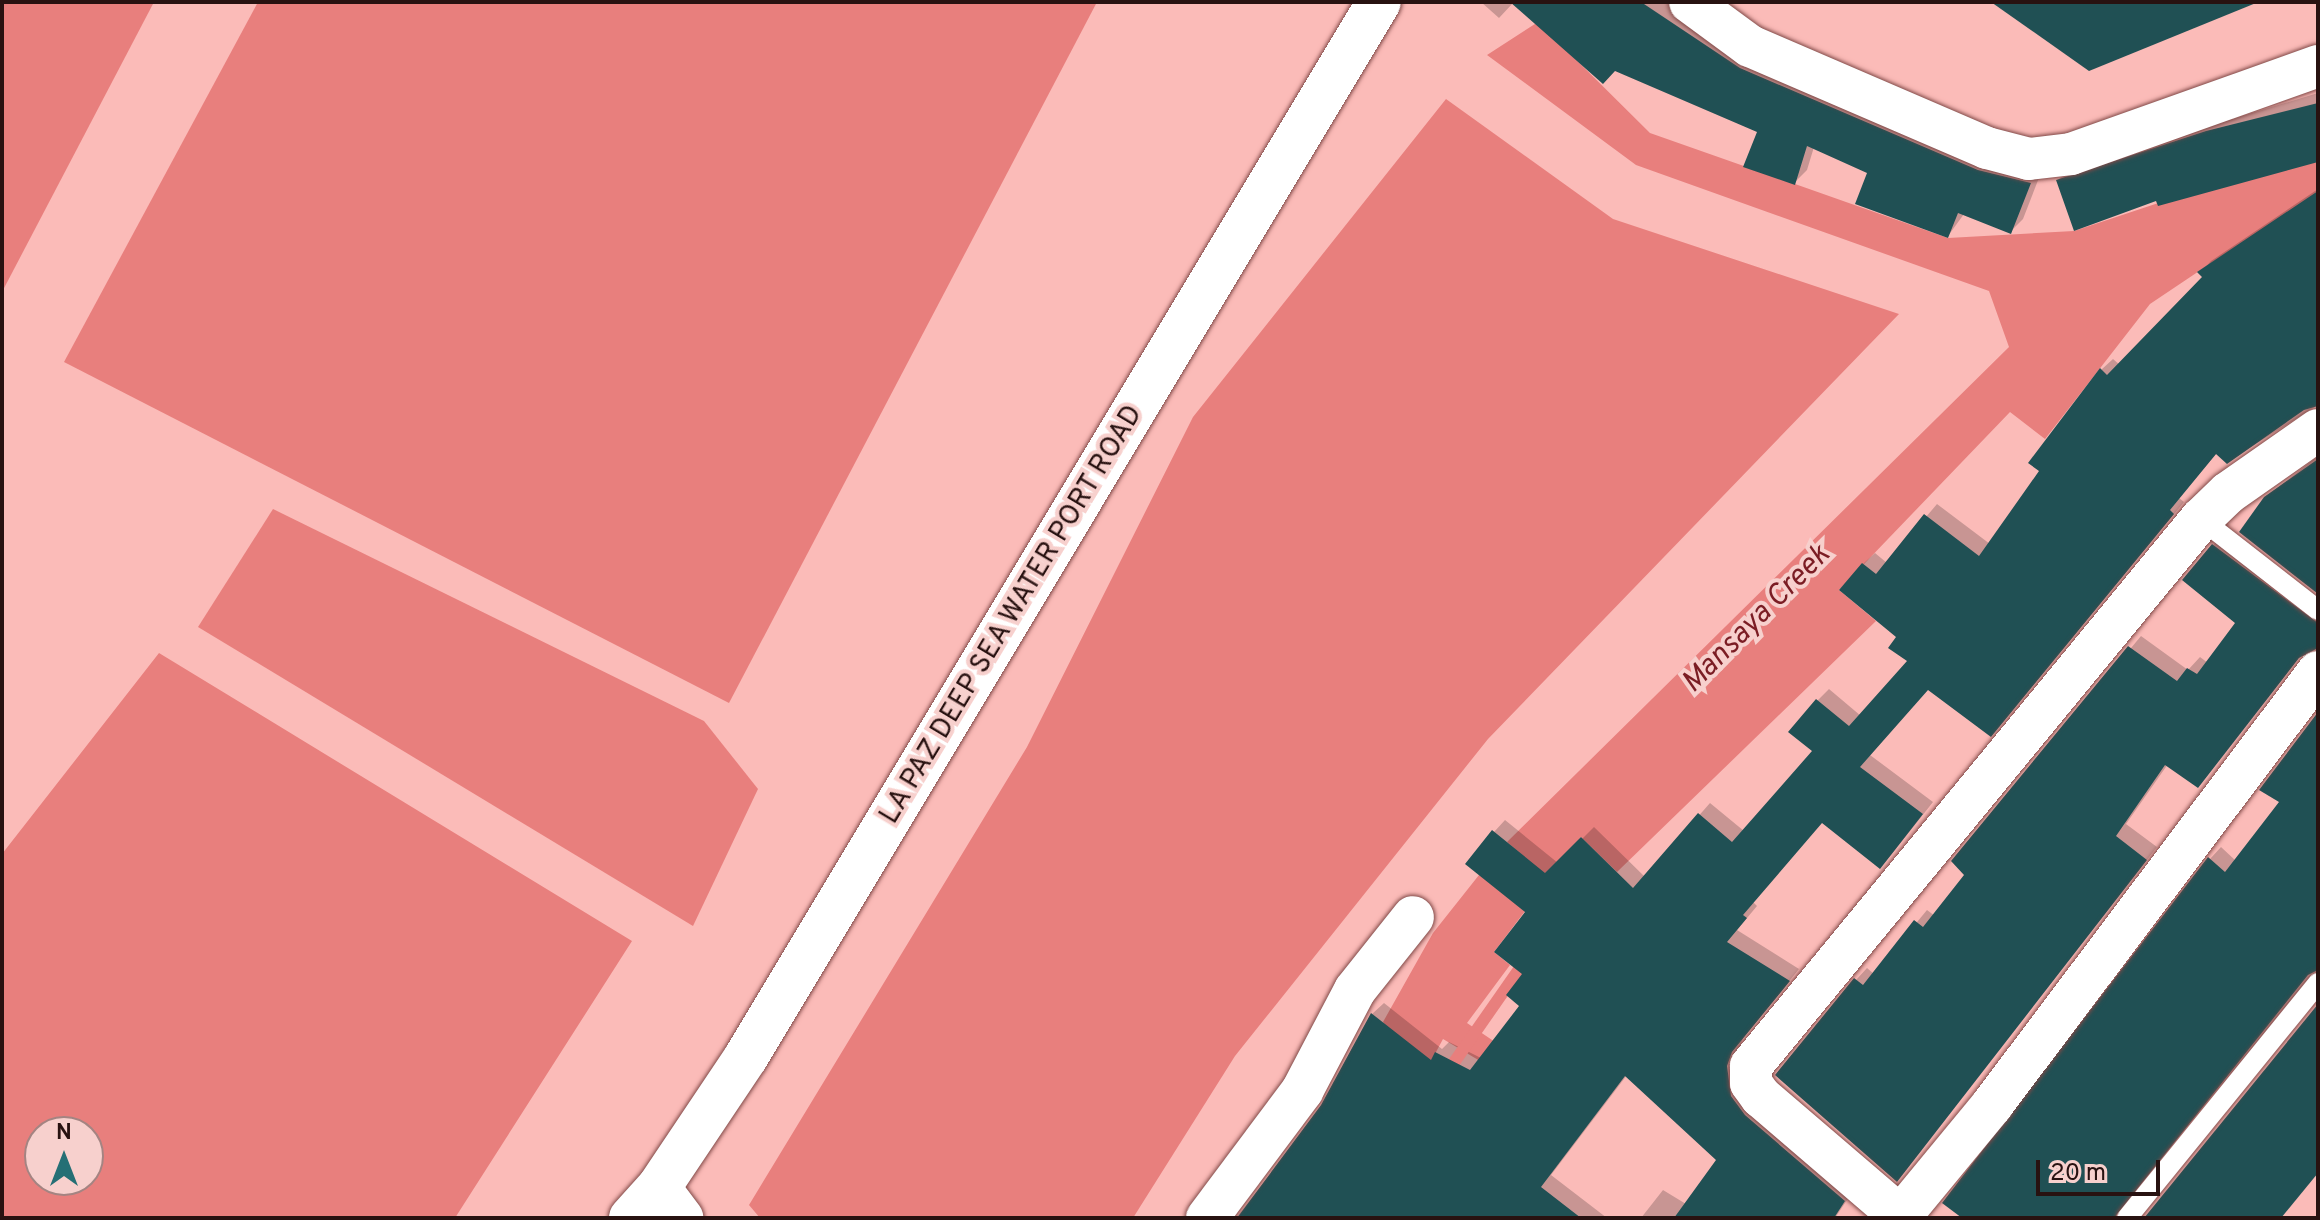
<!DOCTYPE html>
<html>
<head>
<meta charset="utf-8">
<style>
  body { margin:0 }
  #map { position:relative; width:2320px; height:1220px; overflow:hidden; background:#fbbbb8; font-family:Overpass,sans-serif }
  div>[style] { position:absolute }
  .water>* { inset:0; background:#e87f7d }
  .shadow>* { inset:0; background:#0003 }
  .stream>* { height:12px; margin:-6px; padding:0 6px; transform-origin:6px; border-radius:6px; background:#e87f7d }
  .building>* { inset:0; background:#205054 }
  .roads { filter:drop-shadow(0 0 2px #804947) drop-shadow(0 0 2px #804947) }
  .lane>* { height:20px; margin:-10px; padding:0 10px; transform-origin:10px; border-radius:10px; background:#fff }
  .street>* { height:42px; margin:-21px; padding:0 21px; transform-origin:21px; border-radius:21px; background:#fff }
  .secondary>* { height:44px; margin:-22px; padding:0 22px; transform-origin:22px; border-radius:22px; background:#fff }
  span { translate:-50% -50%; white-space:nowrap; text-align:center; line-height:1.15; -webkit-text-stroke:8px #f7d0cd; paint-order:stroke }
  .street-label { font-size:28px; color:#281211 }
  .water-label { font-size:30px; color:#7b1d24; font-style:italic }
  .frame { position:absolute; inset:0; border:4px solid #281211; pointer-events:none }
  .north { position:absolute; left:24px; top:1116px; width:80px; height:80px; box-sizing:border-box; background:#f7d0cd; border:2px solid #a48482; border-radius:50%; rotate:0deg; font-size:22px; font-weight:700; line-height:32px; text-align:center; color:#281211 }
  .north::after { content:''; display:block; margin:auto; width:28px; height:36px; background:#256f75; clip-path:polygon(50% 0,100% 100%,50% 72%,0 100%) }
  .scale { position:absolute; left:2036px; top:1160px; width:124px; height:36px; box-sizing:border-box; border:4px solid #281211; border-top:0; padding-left:10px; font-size:24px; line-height:28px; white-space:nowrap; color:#281211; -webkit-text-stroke:6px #f7d0cd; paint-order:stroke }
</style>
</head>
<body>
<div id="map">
  <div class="water">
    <div style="clip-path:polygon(2px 2px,154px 2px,2px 292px)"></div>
    <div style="clip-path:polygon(258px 2px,1097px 2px,729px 703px,64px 362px)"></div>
    <div style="clip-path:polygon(1538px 22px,1650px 133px,1948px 238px,2074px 231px,2318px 150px,2318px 201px,2232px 249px,2150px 304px,2045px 439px,2010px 412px,1839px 590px,1876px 621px,1617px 872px,1581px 837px,1494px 952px,1510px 965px,1467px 1023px,1495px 1042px,1480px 1061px,1443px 1039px,1422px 1078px,1383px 1022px,1433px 933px,1479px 875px,1521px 854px,1507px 842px,2009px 347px,1989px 291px,1636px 165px,1487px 55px)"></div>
    <div style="clip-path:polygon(1446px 99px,1613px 219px,1899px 314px,1488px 739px,1235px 1056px,1133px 1218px,760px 1218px,749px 1205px,1027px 747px,1193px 417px)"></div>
    <div style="clip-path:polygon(273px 509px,704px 721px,758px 789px,693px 926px,198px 627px)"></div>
    <div style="clip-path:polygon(evenodd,159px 653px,632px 941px,455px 1218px,2px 1218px,2px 854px,159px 653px,88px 1132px,88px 1180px,40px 1180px,40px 1132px,88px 1132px)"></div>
  </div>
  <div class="shadow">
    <div style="clip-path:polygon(1481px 2px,1672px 2px,2042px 170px,2023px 219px,2010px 232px,1964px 214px,1948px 236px,1870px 172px,1814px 147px,1807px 170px,1794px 183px,1759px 131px,1513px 3px,1499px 18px)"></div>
    <div style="clip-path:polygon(2318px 93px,2318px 161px,2157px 199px,2058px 180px,2071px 168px)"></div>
    <div style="clip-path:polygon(2318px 189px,2318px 405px,2227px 462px,2217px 453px,2179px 498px,2184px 502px,2002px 723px,1929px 688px,1870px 755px,1933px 802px,1891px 855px,1880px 867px,1823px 821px,1753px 902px,1757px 906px,1737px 930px,1799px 969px,1743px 1038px,1738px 1053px,1855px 1188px,1835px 1218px,1641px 1218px,1663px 1190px,1686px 1204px,1718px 1159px,1627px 1075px,1551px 1175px,1607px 1218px,1236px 1218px,1323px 1106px,1372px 1014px,1384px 1003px,1442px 1049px,1449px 1042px,1481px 1058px,1522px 1006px,1527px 912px,1494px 832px,1505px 820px,1558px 863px,1594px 827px,1645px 877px,1710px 803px,1744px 831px,1815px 750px,1791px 732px,1818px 700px,1829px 689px,1861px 716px,1910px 661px,1899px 637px,1842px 590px,1863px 564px,1875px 553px,1887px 563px,1937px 504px,1990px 544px,2042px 471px,2101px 370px,2113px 359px,2120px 365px,2204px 277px,2200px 273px,2211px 261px)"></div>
    <div style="clip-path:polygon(2318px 456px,2318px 591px,2265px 498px)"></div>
    <div style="clip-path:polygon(2225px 534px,2318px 606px,2318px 649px,2304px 651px,2198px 786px,2168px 764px,2126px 824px,2157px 847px,1897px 1179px,1856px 980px,1867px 968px,1874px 974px,1927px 910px,1935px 916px,1967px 874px,1954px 861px,2141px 636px,2188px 670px,2200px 657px,2208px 663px,2238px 622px,2213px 545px)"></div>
    <div style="clip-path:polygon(2318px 715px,2318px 970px,2128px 1197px,2130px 1218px,1965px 1218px,1945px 1203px,2210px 859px,2221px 847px,2236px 861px,2282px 802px)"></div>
  </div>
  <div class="stream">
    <div style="left:1446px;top:1074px;width:141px;rotate:-55.1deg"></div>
  </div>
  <div class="building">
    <div style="clip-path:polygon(1510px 2px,1641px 2px,1740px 68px,1978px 170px,2031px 183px,2011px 234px,1958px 213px,1948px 238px,1855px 204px,1867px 173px,1807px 146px,1795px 185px,1743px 167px,1757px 132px,1615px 71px,1603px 84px)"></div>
    <div style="clip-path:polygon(1991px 2px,2256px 2px,2256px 3px,2089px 71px)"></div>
    <div style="clip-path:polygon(2318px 103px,2318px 162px,2158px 206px,2156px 201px,2074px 231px,2056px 180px,2206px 131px)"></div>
    <div style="clip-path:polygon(2318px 191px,2318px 406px,2304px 410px,2227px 464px,2216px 454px,2170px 510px,2174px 514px,1991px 737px,1928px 690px,1860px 767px,1923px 814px,1880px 869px,1822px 823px,1743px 915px,1747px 918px,1727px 942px,1790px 981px,1732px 1052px,1727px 1066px,1731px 1096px,1745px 1115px,1845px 1201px,1834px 1218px,1674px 1218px,1716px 1160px,1625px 1076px,1541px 1187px,1581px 1218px,1237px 1218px,1321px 1105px,1371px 1013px,1431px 1060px,1435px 1052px,1470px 1070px,1519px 1006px,1506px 995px,1522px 974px,1494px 952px,1525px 912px,1465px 864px,1492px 830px,1545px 873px,1581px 837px,1633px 888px,1698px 813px,1732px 842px,1812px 751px,1788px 732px,1816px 699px,1849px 726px,1907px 661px,1888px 648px,1896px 637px,1839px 590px,1862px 563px,1876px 574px,1924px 514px,1979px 556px,2039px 471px,2028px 463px,2100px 368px,2107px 375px,2202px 277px,2197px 272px)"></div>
    <div style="clip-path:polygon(2318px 459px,2318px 594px,2239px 532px,2264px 497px)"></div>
    <div style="clip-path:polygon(2212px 544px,2318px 623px,2318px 648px,2299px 658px,2198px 788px,2165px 765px,2116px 836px,2147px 860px,1897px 1182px,1775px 1075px,1854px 978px,1863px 985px,1914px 920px,1923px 927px,1964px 875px,1951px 861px,2128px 646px,2177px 681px,2187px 668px,2197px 674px,2235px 623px,2182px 580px)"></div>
    <div style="clip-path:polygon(2318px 712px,2318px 970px,2308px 975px,2114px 1218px,1962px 1218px,1942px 1203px,2208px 857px,2225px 872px,2279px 802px,2259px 790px)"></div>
    <div style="clip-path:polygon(2318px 1004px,2318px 1173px,2281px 1218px,2144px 1218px)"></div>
  </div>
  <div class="roads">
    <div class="lane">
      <div style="left:2201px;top:519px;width:148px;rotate:37.9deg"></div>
      <div style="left:2127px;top:1218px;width:303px;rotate:-50.9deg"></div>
    </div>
    <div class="street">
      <div style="left:1690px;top:2px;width:74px;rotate:36.3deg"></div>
      <div style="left:1750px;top:46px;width:258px;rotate:23.3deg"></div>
      <div style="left:1987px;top:148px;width:43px;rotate:14.7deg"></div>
      <div style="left:2029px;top:159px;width:42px;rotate:-6.8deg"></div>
      <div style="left:2071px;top:154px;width:262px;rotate:-19.6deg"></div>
      <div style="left:659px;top:1187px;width:39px;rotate:53deg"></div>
      <div style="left:1900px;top:1216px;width:183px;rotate:-139.4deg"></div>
      <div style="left:1761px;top:1097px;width:17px;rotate:-126deg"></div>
      <div style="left:1751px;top:1083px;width:17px;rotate:-90deg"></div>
      <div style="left:1751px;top:1066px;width:708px;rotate:-50.56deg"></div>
      <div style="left:2201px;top:519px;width:37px;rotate:-44deg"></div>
      <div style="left:2228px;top:493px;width:110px;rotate:-35deg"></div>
      <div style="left:1207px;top:1218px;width:159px;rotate:-53.2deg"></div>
      <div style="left:1302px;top:1091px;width:114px;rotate:-62.3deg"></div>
      <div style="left:1355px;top:990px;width:93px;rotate:-51.5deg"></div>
      <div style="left:1899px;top:1218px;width:146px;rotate:-50.5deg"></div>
      <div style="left:1992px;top:1105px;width:542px;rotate:-53.02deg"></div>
    </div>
    <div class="secondary">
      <div style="left:631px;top:1218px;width:42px;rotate:-47.9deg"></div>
      <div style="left:659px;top:1187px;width:156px;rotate:-56.2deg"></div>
      <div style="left:746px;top:1057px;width:1230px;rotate:-59.04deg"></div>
    </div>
  </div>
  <div class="street-label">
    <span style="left:1012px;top:615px;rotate:-59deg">LA PAZ DEEP SEA WATER PORT ROAD</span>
  </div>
  <div class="water-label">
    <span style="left:1757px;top:620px;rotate:-45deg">Mansaya Creek</span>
  </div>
  <div class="frame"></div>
  <div class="north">N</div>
  <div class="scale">20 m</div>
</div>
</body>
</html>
